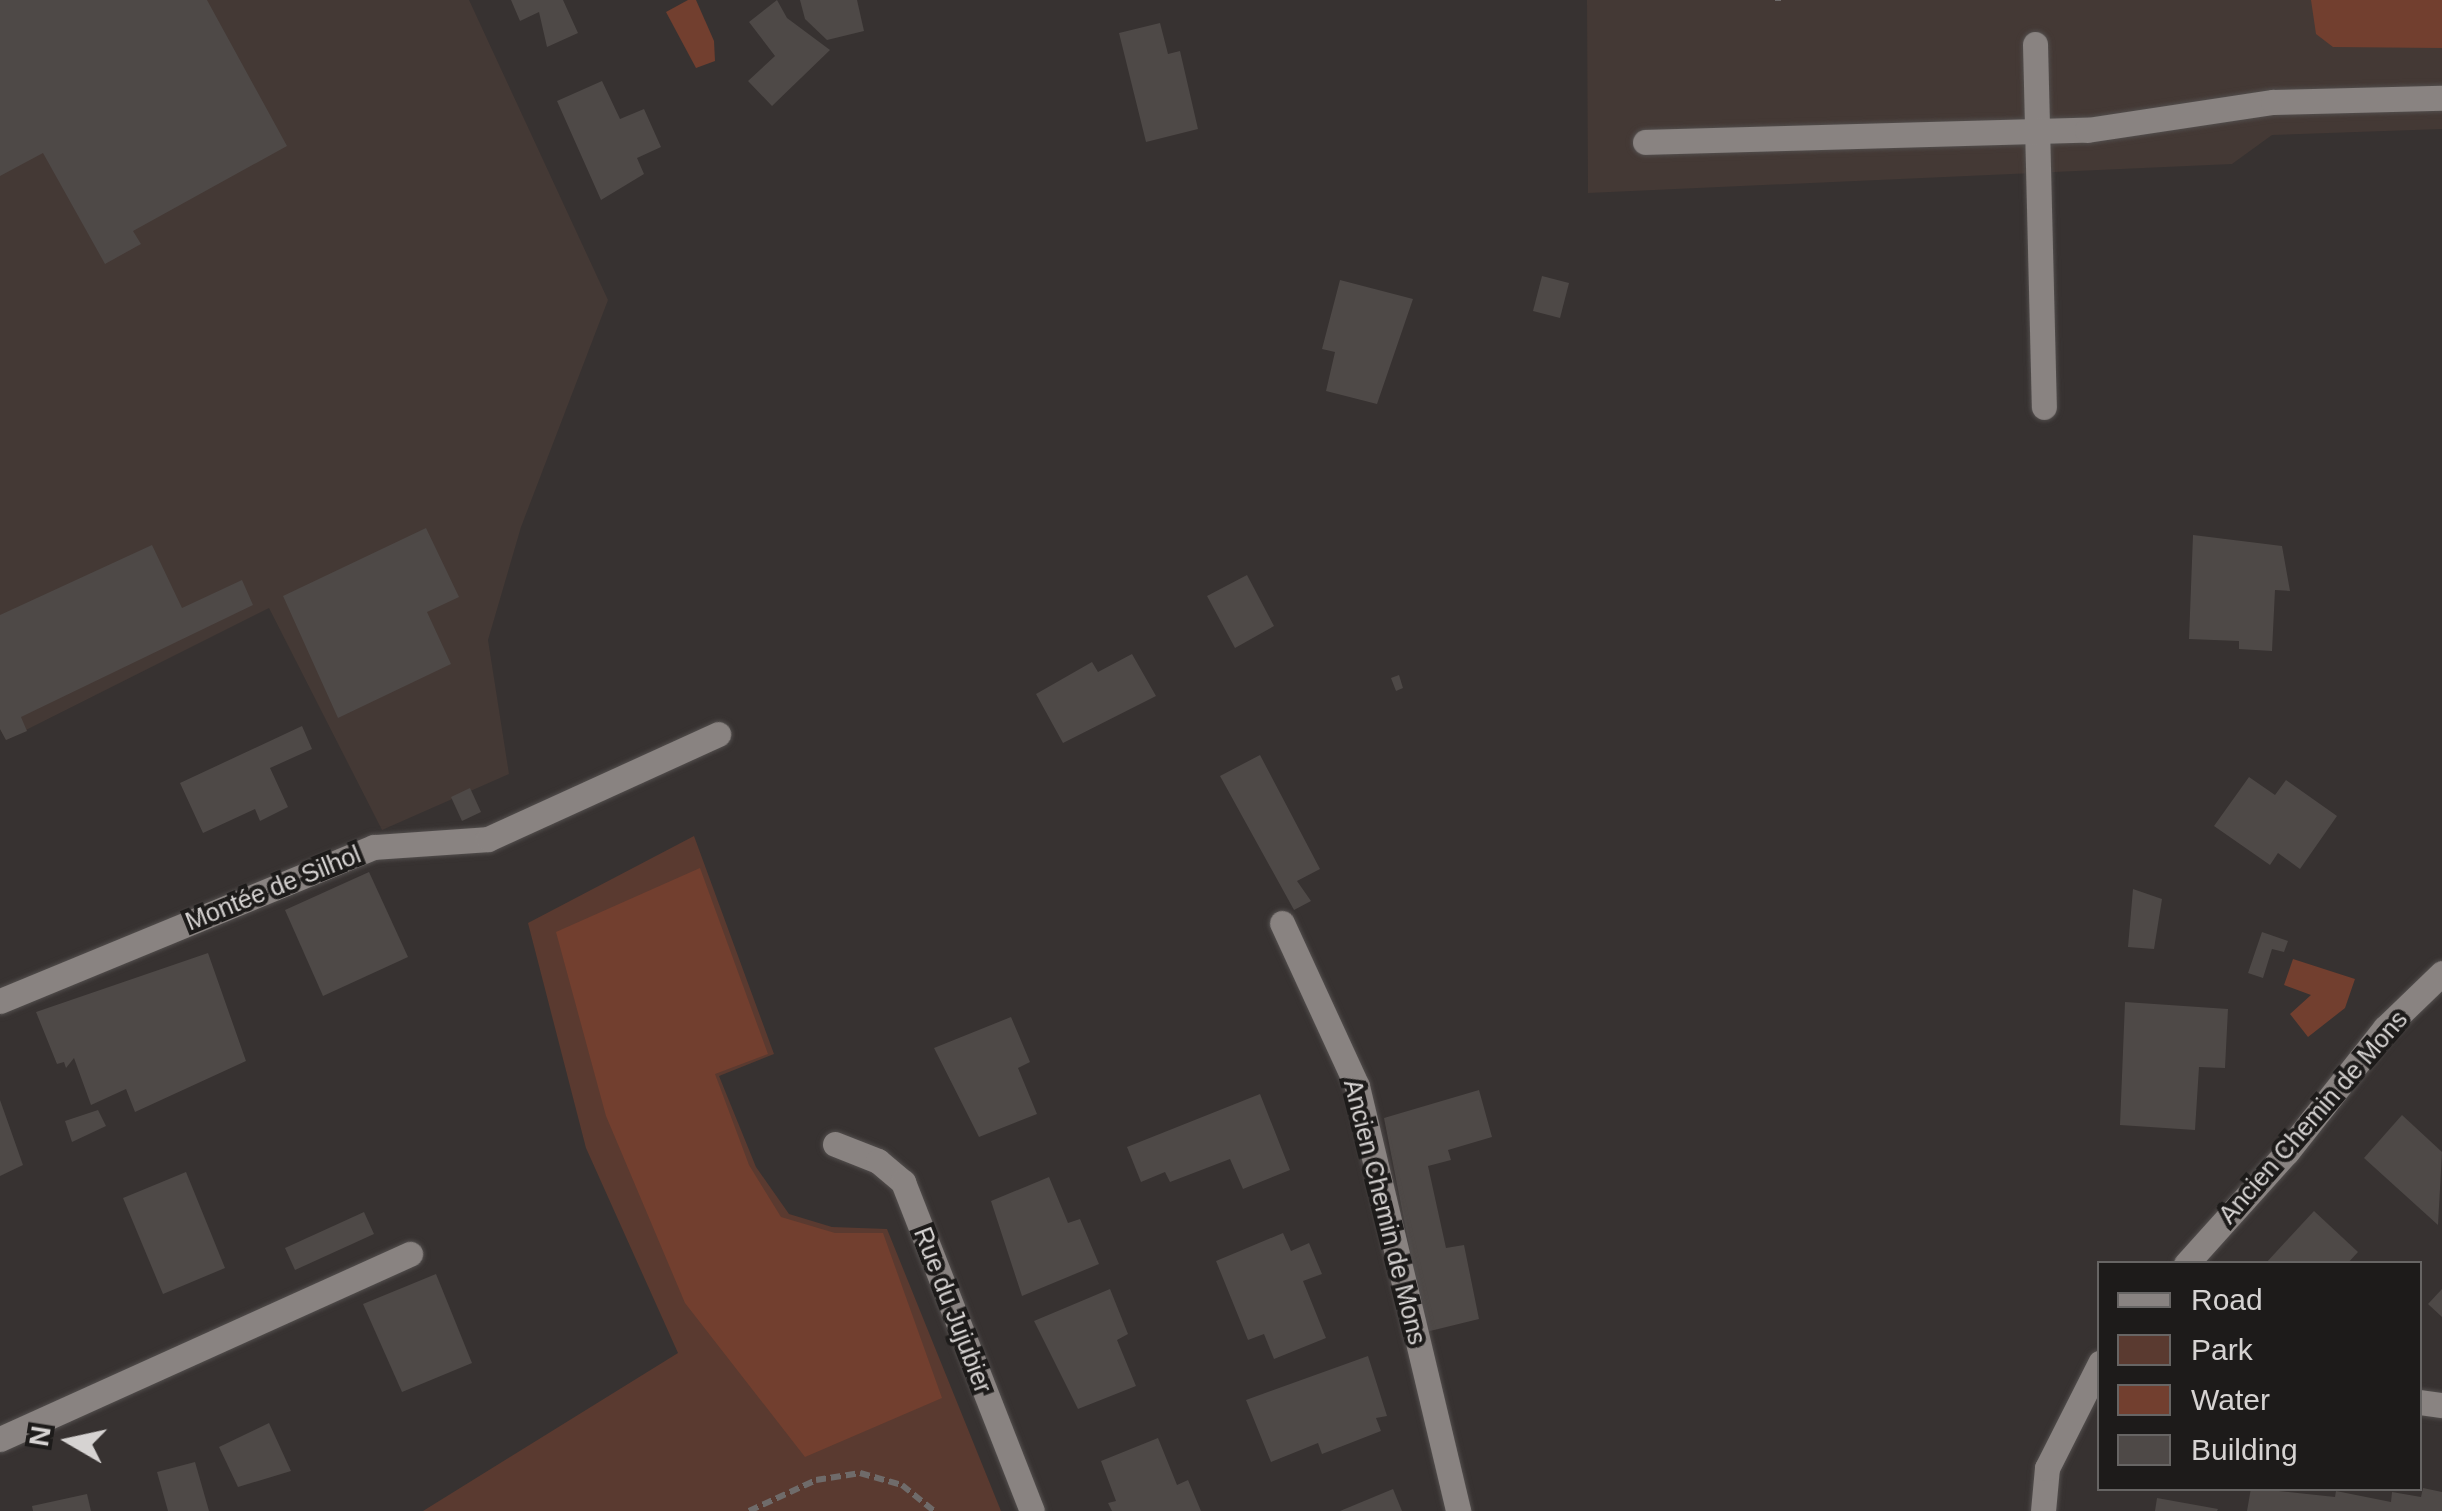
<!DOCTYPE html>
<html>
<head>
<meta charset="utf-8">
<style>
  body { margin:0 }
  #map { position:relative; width:2442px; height:1511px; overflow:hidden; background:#373231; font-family:Helvetica,sans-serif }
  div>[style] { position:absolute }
  .built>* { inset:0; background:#443935 }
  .green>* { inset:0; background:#5a3a30 }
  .water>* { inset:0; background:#723f2f }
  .building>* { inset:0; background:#4e4947 }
  .path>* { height:6px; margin-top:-3px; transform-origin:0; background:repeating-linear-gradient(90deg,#6f6b6a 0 10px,transparent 0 15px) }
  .roads { filter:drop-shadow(0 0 2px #524e4d) drop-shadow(0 0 2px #524e4d) }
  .minor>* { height:25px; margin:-12.5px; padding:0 12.5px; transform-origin:12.5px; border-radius:12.5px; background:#898381 }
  span { translate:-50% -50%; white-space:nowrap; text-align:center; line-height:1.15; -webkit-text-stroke:8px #1d1b1a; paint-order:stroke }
  .street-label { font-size:25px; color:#d6d3d2 }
  .legend { position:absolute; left:2097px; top:1261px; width:325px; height:230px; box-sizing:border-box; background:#1d1b1a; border:2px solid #676564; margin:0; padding:12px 18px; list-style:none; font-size:30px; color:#d6d3d2 }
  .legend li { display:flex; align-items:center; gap:20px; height:50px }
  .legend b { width:50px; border:2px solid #676564 }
  .north { position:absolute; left:20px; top:1391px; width:100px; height:100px; -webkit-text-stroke:8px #1d1b1a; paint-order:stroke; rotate:279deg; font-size:28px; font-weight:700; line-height:40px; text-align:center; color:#d6d3d2 }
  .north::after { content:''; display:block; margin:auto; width:35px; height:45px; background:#d6d3d2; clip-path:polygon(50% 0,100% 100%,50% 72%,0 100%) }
</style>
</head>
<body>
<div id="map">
  <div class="built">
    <div style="clip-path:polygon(0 0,469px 0,608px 300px,521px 527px,488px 640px,509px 774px,382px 830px,269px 608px,6px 740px,0 729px)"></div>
    <div style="clip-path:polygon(1587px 0,2442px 0,2442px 129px,2272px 135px,2232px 164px,1588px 193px)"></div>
  </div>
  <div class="green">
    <div style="clip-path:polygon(694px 836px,774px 1054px,719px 1076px,756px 1167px,789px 1214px,832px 1227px,887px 1229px,1001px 1511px,423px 1511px,678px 1353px,586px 1148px,528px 923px)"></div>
  </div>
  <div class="water">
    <div style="clip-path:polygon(688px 0,696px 0,714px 41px,715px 61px,696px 68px,666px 12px)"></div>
    <div style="clip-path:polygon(2311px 0,2442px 0,2442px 48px,2333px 47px,2316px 34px)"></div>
    <div style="clip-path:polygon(700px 868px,768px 1054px,715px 1074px,749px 1165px,781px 1217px,835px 1233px,883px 1233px,942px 1398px,805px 1457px,685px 1303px,606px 1116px,556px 932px)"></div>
    <div style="clip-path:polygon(2293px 959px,2355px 979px,2345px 1008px,2308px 1037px,2290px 1014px,2311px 995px,2284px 985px)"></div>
  </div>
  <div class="building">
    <div style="clip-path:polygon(0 0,207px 0,287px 146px,133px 231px,141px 244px,105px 264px,43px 153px,0 176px)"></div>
    <div style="clip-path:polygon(511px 0,563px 0,578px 33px,547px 47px,539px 12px,520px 21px)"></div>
    <div style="clip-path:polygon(777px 0,787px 18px,830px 50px,772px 106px,748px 81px,775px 56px,749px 22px)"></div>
    <div style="clip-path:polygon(800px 0,857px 0,864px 31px,827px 40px,805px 19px)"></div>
    <div style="clip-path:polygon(1160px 23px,1168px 54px,1180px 51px,1198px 129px,1146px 142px,1119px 33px)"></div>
    <div style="clip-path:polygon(602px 81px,620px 119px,644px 109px,661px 147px,637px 158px,644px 174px,601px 200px,557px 101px)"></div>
    <div style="clip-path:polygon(1542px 276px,1569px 283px,1560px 318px,1533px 311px)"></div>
    <div style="clip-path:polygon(1340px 280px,1413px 299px,1377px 404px,1326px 391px,1335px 352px,1322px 349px)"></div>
    <div style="clip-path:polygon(426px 528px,459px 597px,427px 612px,451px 664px,338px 718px,283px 596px)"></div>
    <div style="clip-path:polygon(2193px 535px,2282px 546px,2290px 591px,2275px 590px,2272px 651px,2239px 649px,2239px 641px,2189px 639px)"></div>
    <div style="clip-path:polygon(152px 545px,182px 608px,242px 580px,253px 605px,21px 717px,27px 731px,6px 740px,0 729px,0 615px)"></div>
    <div style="clip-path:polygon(1247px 575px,1274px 626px,1235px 648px,1207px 596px)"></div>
    <div style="clip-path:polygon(1132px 654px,1156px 696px,1063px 743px,1036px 694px,1092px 662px,1098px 672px)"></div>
    <div style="clip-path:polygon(1399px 675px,1403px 688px,1396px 691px,1391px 678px)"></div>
    <div style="clip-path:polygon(302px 726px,312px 749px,270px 768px,288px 807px,260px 821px,255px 809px,203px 833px,180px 783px)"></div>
    <div style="clip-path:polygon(1260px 755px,1320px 869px,1297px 881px,1311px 901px,1294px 910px,1220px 776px)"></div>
    <div style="clip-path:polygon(2249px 777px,2275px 795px,2286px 780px,2337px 816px,2300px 869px,2278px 853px,2270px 865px,2214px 826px)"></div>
    <div style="clip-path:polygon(470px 788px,481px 812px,462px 821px,451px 797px)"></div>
    <div style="clip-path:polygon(369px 872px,408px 957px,323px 996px,285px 910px)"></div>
    <div style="clip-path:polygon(2133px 889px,2162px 899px,2154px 949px,2128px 947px)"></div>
    <div style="clip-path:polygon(2262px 932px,2288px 941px,2284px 952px,2272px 949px,2263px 978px,2248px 973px)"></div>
    <div style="clip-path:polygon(208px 953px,246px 1061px,135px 1112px,126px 1089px,91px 1105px,74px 1058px,66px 1068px,64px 1062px,57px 1064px,36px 1012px)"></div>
    <div style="clip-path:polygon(2125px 1002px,2228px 1009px,2225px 1068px,2199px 1067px,2195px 1130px,2120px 1125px)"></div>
    <div style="clip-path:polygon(1011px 1017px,1030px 1062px,1018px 1068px,1037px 1114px,979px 1137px,934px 1048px)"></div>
    <div style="clip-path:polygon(1479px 1090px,1492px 1137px,1448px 1150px,1451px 1160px,1428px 1166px,1446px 1248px,1464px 1245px,1479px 1319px,1426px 1332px,1384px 1118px)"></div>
    <div style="clip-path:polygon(1260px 1094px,1290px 1170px,1243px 1189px,1230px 1159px,1170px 1182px,1165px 1172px,1141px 1182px,1127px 1147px)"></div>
    <div style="clip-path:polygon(0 1100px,23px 1165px,0 1176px)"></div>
    <div style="clip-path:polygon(98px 1110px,106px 1126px,72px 1142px,65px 1121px)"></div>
    <div style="clip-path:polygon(2402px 1115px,2442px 1152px,2438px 1225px,2364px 1158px)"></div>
    <div style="clip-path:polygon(186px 1172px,225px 1268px,163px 1294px,123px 1198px)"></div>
    <div style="clip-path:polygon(1049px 1177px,1068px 1223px,1080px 1219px,1099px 1264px,1022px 1296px,991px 1201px)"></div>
    <div style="clip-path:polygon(2314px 1211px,2358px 1252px,2347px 1264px,2265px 1264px)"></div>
    <div style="clip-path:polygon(364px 1212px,374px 1234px,295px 1270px,285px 1248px)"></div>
    <div style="clip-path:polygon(1283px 1233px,1291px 1251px,1309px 1243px,1322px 1274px,1303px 1281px,1326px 1338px,1274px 1359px,1264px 1334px,1248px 1340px,1216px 1261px)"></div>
    <div style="clip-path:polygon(436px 1274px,472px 1363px,402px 1392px,363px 1304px)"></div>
    <div style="clip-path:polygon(1110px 1289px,1128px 1334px,1117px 1340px,1136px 1386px,1078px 1409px,1034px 1321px)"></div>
    <div style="clip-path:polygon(2442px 1289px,2442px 1317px,2428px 1304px)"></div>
    <div style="clip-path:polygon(1368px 1356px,1387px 1416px,1376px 1418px,1381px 1431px,1322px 1454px,1318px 1443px,1271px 1462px,1246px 1400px)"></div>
    <div style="clip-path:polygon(269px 1423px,291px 1471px,238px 1487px,219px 1447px)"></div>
    <div style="clip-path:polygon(1158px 1438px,1177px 1485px,1188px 1480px,1201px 1511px,1112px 1511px,1108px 1503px,1116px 1501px,1101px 1461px)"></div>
    <div style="clip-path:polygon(195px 1462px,209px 1511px,168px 1511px,157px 1472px)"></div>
    <div style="clip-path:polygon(2251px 1488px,2335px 1497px,2336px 1491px,2391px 1502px,2392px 1492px,2421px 1497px,2423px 1488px,2442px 1492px,2442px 1511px,2247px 1511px)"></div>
    <div style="clip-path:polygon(1393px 1489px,1402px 1511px,1340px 1511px)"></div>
    <div style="clip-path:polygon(87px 1494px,91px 1511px,33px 1511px,32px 1506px)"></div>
    <div style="clip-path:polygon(2157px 1498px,2218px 1509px,2217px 1511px,2155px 1511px)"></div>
  </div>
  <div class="path">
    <div style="left:1778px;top:0;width:1px;rotate:90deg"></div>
    <div style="left:749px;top:1511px;width:74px;rotate:-24.8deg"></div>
    <div style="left:816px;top:1480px;width:45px;rotate:-9deg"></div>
    <div style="left:860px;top:1473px;width:44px;rotate:15.9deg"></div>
    <div style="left:902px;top:1485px;width:41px;rotate:39.1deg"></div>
  </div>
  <div class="roads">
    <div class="minor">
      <div style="left:2035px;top:44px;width:363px;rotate:88.6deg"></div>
      <div style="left:1645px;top:142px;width:442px;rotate:-1.6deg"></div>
      <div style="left:2087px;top:130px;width:188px;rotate:-8.6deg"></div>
      <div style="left:2273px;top:102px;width:169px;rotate:-1.4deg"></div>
      <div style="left:1282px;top:923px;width:179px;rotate:65.3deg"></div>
      <div style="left:1357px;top:1086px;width:437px;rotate:76.6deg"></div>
      <div style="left:0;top:1001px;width:404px;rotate:-22.4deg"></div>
      <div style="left:374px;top:847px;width:114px;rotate:-4deg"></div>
      <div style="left:488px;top:839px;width:253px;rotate:-24.5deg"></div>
      <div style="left:835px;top:1144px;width:46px;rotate:21.6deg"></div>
      <div style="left:878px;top:1161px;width:33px;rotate:40deg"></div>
      <div style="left:903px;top:1182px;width:353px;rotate:68.6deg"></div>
      <div style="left:2186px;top:1264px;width:151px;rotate:-48deg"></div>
      <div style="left:2287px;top:1152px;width:158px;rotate:-51.7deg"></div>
      <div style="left:2385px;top:1028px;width:79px;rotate:-44deg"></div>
      <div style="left:2420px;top:1402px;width:22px;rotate:8deg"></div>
      <div style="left:0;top:1439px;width:450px;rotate:-24.3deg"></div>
      <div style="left:2043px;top:1511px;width:43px;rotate:-84.7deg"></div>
      <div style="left:2047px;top:1468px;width:118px;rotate:-63.2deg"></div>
    </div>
  </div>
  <div class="street-label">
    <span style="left:273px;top:888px;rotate:-22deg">Montée de Silhol</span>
    <span style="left:2313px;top:1117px;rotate:-49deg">Ancien Chemin de Mons</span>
    <span style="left:1385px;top:1212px;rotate:76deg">Ancien Chemin de Mons</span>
    <span style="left:953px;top:1310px;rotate:69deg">Rue du Jujubier</span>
  </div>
  <ul class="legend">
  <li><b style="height:12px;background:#898381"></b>Road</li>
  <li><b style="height:28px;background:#5a3a30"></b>Park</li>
  <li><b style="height:28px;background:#723f2f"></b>Water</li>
  <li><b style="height:28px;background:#4e4947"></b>Building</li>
  </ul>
  <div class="north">N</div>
</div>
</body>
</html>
